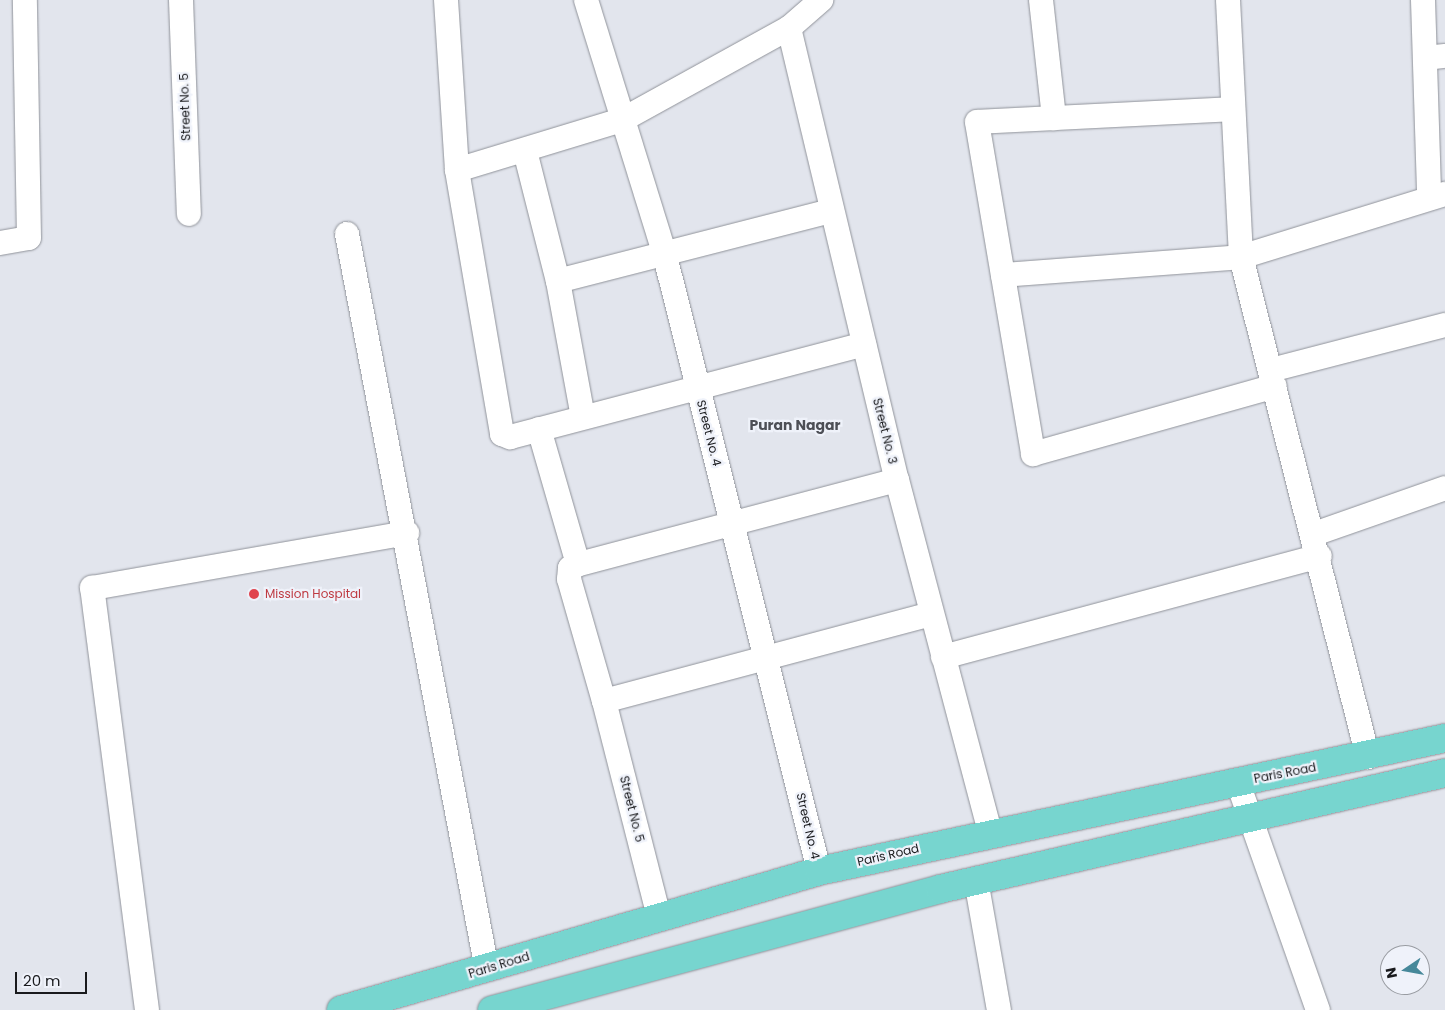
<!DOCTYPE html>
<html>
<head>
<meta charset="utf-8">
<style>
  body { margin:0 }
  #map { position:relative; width:1445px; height:1010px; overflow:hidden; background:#e2e5ed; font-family:Poppins,sans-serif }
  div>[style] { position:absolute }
  .roads { filter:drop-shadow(0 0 1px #90939a) drop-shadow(0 0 1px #90939a) }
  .minor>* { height:24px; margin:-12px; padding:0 12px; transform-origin:12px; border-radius:12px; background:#fff }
  .major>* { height:28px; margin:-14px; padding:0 14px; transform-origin:14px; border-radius:14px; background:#77d5cf }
  .dots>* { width:14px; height:14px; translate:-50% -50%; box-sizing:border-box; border:2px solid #eff2fa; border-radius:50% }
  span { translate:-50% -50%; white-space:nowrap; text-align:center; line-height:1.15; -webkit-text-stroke:4.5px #eff2fa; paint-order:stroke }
  .street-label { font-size:12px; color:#191a1d }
  .health-label { font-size:12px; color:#be3a42 }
  .left { translate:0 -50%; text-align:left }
  .neighbourhood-label { font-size:14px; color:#4d4f56; font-weight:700 }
  .north { position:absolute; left:1380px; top:945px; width:50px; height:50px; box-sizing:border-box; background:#eff2fa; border:1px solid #999ca2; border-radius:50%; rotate:258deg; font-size:14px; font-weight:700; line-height:20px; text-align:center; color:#191a1d }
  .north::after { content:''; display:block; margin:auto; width:18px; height:22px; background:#46889a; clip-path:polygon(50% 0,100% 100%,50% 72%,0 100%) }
  .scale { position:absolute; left:15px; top:972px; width:72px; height:22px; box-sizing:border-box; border:2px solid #191a1d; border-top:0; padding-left:6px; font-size:15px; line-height:18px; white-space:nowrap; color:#191a1d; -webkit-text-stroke:4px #eff2fa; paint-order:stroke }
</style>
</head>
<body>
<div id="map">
  <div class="roads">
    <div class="minor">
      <div style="left:181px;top:0;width:214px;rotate:87.9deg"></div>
      <div style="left:446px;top:0;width:170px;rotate:86.3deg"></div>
      <div style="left:457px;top:170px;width:268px;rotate:80.3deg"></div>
      <div style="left:502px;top:434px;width:9px;rotate:21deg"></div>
      <div style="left:510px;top:437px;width:366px;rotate:-14.7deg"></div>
      <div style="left:586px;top:0;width:264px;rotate:72.8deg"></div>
      <div style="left:664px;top:252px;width:638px;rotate:75.94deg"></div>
      <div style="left:1041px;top:0;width:119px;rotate:83.7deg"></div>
      <div style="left:1228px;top:0;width:257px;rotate:87.1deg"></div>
      <div style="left:1241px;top:257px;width:516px;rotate:75.75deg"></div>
      <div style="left:1423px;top:0;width:195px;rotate:88.2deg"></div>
      <div style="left:789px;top:28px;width:465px;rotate:76.6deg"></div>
      <div style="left:897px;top:480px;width:364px;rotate:75.2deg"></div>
      <div style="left:1425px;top:58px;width:20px;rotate:-6deg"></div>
      <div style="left:1233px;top:109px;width:256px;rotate:177.1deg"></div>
      <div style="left:977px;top:122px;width:337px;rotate:80.4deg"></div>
      <div style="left:1033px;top:454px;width:251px;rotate:-15.7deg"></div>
      <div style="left:525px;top:151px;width:134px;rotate:75.8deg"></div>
      <div style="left:558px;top:281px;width:138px;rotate:79.6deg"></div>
      <div style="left:457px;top:170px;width:172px;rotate:-16.9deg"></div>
      <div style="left:622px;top:120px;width:191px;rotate:-28.9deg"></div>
      <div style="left:789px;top:28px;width:43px;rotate:-41.2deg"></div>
      <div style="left:347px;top:234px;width:748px;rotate:79.22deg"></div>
      <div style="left:0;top:243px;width:29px;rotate:-10deg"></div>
      <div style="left:29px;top:238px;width:238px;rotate:-91deg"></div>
      <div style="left:1003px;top:275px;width:239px;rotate:-4.3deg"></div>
      <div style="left:1241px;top:257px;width:214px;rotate:-17.2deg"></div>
      <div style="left:558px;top:281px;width:282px;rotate:-14.4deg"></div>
      <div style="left:1271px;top:370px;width:180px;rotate:-14.5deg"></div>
      <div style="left:539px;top:429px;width:141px;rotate:73.9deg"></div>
      <div style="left:897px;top:480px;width:330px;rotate:165.2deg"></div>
      <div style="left:578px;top:564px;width:9px;rotate:153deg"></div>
      <div style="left:570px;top:568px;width:11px;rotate:95deg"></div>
      <div style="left:569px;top:579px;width:127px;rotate:74deg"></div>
      <div style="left:604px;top:701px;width:339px;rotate:-14.9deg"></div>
      <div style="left:1314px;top:534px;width:139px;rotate:-19.3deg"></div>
      <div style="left:943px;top:657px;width:390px;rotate:-15deg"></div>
      <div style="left:604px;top:701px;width:222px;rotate:75.7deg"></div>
      <div style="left:1238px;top:783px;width:241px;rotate:70.6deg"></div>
      <div style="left:976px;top:880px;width:132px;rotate:80deg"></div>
      <div style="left:147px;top:1010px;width:426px;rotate:-97.4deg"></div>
      <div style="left:92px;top:588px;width:320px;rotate:-9.9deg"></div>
    </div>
    <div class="major">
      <div style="left:341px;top:1010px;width:498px;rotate:-16.2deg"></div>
      <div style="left:819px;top:871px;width:640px;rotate:-11.99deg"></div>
      <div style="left:492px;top:1010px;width:464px;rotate:-15.1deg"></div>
      <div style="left:940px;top:889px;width:518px;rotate:-12.94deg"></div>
    </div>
  </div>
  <div class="dots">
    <div style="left:254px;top:594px;background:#e0444e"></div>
  </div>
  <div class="street-label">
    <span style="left:185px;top:107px;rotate:-92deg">Street No. 5</span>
    <span style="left:885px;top:431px;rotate:76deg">Street No. 3</span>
    <span style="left:709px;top:433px;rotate:76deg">Street No. 4</span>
    <span style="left:1285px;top:773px;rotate:-11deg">Paris Road</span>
    <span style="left:632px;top:809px;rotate:76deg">Street No. 5</span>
    <span style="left:808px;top:826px;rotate:77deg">Street No. 4</span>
    <span style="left:888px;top:855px;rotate:-13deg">Paris Road</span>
    <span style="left:499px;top:965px;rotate:-17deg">Paris Road</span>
  </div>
  <div class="health-label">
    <span class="left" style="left:265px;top:594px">Mission Hospital</span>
  </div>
  <div class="neighbourhood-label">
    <span style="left:795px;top:425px">Puran Nagar</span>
  </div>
  <div class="north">N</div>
  <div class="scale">20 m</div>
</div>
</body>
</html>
